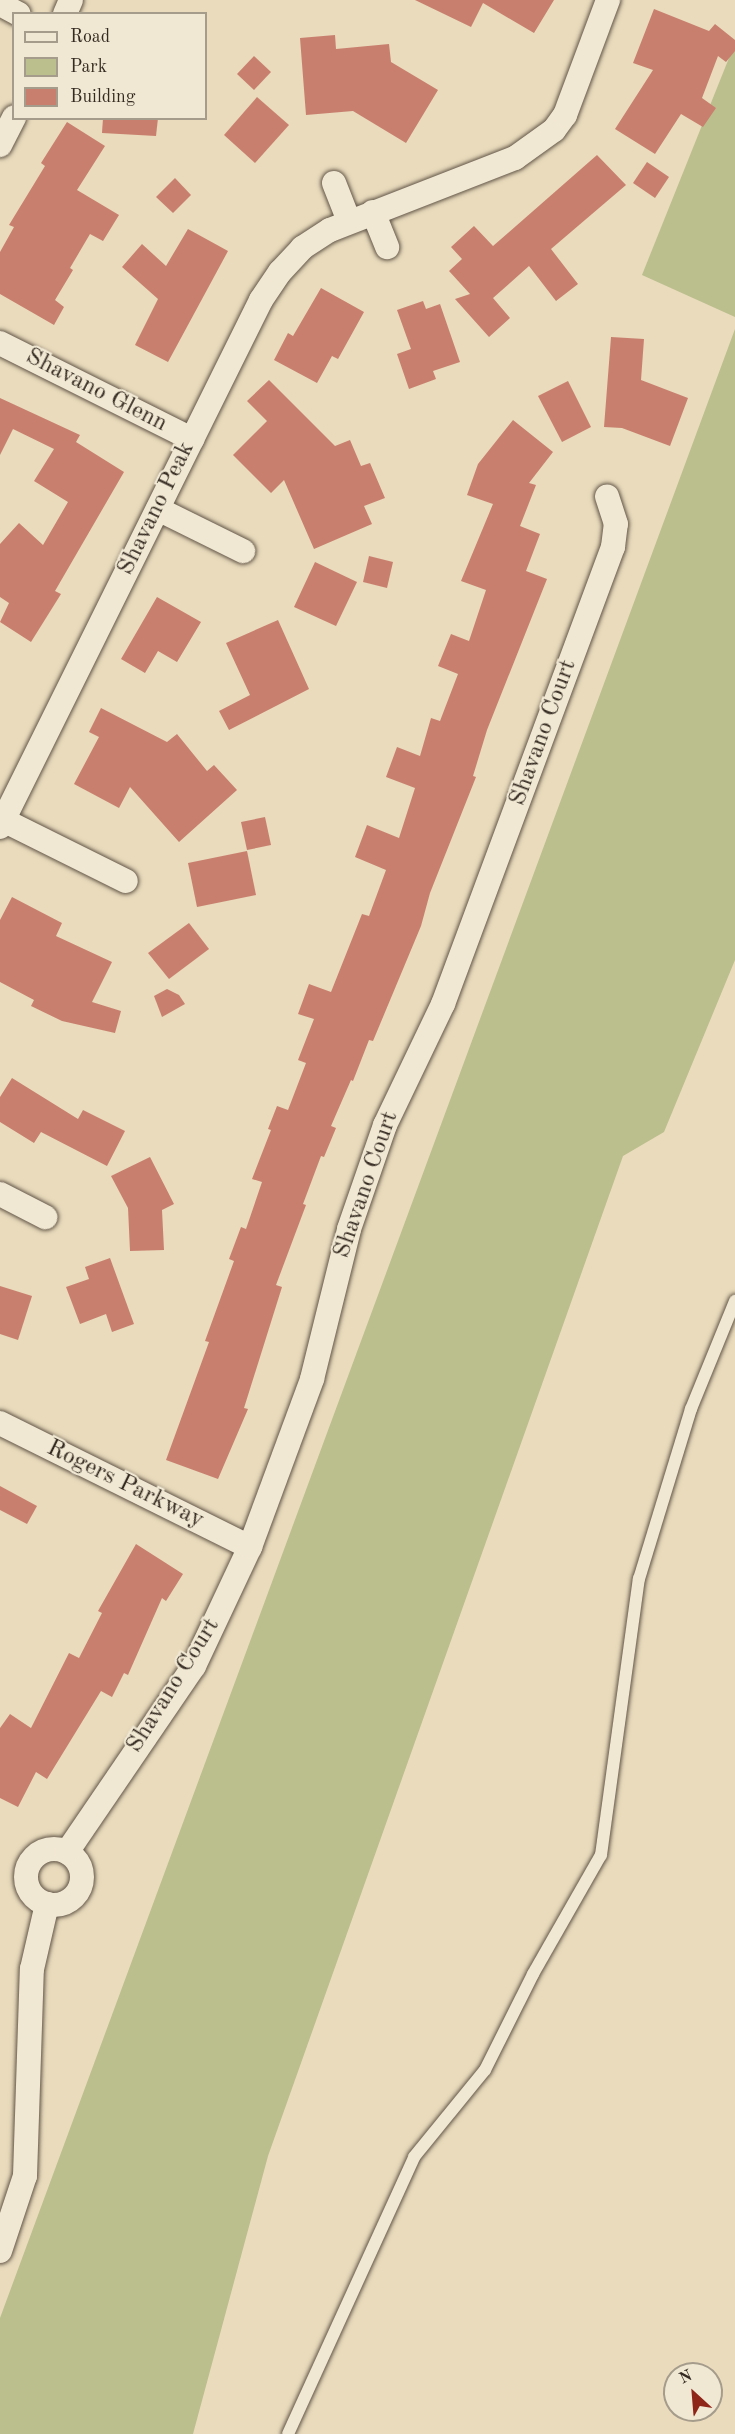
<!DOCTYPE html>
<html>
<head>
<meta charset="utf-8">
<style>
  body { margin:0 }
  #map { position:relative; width:735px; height:2434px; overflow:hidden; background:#e9dbbc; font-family:"Old Standard TT",serif }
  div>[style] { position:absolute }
  .green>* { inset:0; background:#bbbe8d }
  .building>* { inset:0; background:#c97f6e }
  .roads { filter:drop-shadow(0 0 2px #625648) drop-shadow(0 0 2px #625648) }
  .service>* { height:12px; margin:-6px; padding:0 6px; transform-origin:6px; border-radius:6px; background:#f1e8d3 }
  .minor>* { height:24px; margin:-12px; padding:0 12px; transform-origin:12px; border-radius:12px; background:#f1e8d3 }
  .minor>.ring { margin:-12px; padding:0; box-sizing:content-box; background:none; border:24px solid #f1e8d3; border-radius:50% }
  span { translate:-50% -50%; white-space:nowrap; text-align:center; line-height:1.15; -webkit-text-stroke:4.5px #f1e8d3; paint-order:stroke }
  .street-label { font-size:24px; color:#352a21 }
  .legend { position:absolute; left:12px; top:12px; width:195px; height:108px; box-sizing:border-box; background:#f1e8d3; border:2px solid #a69c8c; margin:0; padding:8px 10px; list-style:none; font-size:18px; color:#352a21 }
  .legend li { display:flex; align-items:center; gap:12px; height:30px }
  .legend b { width:30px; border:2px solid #a69c8c }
  .north { position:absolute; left:663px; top:2362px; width:60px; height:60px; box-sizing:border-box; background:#f1e8d3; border:2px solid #a69c8c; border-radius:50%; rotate:334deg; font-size:16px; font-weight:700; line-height:24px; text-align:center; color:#352a21 }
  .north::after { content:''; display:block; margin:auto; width:21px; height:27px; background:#8f2418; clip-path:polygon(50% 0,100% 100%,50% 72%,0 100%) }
</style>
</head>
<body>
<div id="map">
  <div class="green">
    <div style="clip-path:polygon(735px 43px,735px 317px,642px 275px)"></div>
    <div style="clip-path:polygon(735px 329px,735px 960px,664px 1132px,623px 1156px,268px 2156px,193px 2434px,0 2434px,0 2318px)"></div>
  </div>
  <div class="building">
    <div style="clip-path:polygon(415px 0,554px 0,534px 33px,483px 3px,471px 27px)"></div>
    <div style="clip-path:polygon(654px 9px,709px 31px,715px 24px,735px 40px,735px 51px,726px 62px,718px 56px,702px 98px,716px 108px,703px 127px,681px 114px,655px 154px,615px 129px,653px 70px,633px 63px)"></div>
    <div style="clip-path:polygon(335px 35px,336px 49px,389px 44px,391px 62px,438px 90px,406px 143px,353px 111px,306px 115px,300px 38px)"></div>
    <div style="clip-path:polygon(254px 56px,271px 72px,254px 90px,237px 74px)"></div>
    <div style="clip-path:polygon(257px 97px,289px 125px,255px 163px,224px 135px)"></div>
    <div style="clip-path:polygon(103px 118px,158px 118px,156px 136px,102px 133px)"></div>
    <div style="clip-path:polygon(67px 122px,105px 146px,77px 190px,119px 215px,103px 241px,90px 234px,70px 268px,73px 270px,55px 300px,64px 307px,54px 325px,0 294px,0 252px,14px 227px,9px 225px,45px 166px,41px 163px)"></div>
    <div style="clip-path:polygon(597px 155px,626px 185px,551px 249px,578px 284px,556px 301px,529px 266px,493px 298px,510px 318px,489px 337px,455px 299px,470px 294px,449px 271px,462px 259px,451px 247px,474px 226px,493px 246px)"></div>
    <div style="clip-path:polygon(647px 162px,669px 177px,655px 198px,633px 183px)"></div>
    <div style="clip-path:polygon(175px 178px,191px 195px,173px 213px,156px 197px)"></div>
    <div style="clip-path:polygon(188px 229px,228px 251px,168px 362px,135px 345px,158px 299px,122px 267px,142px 244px,166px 266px)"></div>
    <div style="clip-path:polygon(321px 288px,364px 312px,338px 359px,332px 356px,317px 383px,274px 360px,288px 333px,293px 336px)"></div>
    <div style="clip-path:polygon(423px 301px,426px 309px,440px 304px,460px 362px,433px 371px,436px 379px,409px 389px,397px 354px,411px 349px,397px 310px)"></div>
    <div style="clip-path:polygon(611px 337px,644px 339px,641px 380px,688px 398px,670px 446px,622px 428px,604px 427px)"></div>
    <div style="clip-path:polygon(269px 380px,335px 446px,350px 440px,361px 466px,370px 463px,385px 498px,364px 506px,372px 524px,314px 549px,284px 480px,271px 493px,233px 455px,267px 421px,247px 401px)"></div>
    <div style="clip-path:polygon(568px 381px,591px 427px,562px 442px,538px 396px)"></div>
    <div style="clip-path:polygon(0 398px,80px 435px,76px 442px,124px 472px,55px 591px,61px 594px,31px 642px,0 622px,9px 603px,0 597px,0 544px,19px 523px,43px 545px,68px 502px,34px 481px,54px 449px,13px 429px,0 455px)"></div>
    <div style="clip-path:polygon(513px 420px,553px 452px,529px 483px,536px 485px,520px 526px,540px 534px,526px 571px,547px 579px,487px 730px,473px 776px,476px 777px,430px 893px,421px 926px,373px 1041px,369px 1040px,353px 1081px,351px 1080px,331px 1126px,336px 1128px,324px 1157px,321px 1156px,303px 1204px,306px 1205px,276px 1285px,282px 1287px,244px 1408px,248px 1409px,218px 1479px,166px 1460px,209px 1342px,205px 1341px,234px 1261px,229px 1259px,241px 1227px,246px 1229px,262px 1182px,252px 1179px,271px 1130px,268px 1129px,277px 1106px,288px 1110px,306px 1063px,298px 1060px,314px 1019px,298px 1014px,309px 984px,331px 992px,362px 914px,369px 916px,386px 870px,355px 857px,367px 825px,399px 838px,415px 788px,386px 777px,397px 747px,420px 756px,431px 718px,440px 721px,458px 674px,438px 666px,451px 634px,469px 641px,486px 590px,461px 581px,493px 504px,467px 495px,478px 464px)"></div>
    <div style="clip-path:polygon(369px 556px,393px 562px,387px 588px,363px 582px)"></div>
    <div style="clip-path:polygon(315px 562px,357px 582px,336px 626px,294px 607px)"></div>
    <div style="clip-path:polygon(157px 597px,201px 622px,177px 662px,158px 651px,145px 673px,121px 659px)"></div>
    <div style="clip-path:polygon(278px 620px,309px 689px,229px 730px,219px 711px,250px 695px,226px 643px)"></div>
    <div style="clip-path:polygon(101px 708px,167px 742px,177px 734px,207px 771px,214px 765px,237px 790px,179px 842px,130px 787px,119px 808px,74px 784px,99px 737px,89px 732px)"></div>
    <div style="clip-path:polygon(265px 817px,271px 845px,247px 850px,241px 822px)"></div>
    <div style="clip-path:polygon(247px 851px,256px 895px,197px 907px,188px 863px)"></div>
    <div style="clip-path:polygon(12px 897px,62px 923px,56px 936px,112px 962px,92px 1002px,121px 1011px,115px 1033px,62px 1021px,31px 1006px,34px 1000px,0 982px,0 920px)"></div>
    <div style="clip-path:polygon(189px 923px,209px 949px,169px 979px,148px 953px)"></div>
    <div style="clip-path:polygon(167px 989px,179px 995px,185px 1004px,162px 1017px,154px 996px)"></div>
    <div style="clip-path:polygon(12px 1078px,78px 1119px,83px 1110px,125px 1131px,107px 1166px,41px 1132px,34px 1143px,0 1122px,0 1097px)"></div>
    <div style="clip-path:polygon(150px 1157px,174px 1204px,162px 1210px,164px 1250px,130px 1251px,128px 1208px,111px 1176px)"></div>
    <div style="clip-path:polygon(110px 1258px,134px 1324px,112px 1332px,106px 1314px,80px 1324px,66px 1287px,89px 1279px,85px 1267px)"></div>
    <div style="clip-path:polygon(0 1286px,32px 1296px,18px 1340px,0 1334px)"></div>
    <div style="clip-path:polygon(0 1486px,37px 1506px,27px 1524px,0 1510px)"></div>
    <div style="clip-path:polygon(136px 1544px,183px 1574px,166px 1601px,162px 1598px,128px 1675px,124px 1673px,112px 1697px,101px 1691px,47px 1779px,36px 1772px,18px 1807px,0 1798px,0 1728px,10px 1714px,31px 1728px,69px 1653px,79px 1658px,102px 1613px,98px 1611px)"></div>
  </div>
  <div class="roads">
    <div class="service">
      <div style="left:288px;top:2434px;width:304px;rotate:-65.5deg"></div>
      <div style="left:414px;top:2157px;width:112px;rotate:-50.8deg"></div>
      <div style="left:485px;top:2070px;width:107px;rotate:-63.4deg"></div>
      <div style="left:533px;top:1974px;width:137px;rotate:-60.3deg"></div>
      <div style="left:601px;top:1855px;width:279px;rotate:-82.2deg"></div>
      <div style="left:639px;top:1579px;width:178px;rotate:-73deg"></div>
      <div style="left:691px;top:1409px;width:117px;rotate:-67.8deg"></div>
    </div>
    <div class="minor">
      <div style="left:0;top:4px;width:21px;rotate:28deg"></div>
      <div style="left:65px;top:14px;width:15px;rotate:-67deg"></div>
      <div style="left:0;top:145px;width:31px;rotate:-63deg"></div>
      <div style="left:334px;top:183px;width:41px;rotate:68.5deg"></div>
      <div style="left:373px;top:212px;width:38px;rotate:68deg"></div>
      <div style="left:0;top:343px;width:215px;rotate:26.6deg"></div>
      <div style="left:158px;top:509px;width:95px;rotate:26.3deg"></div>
      <div style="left:3px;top:820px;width:137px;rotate:26.4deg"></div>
      <div style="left:0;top:827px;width:588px;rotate:-63.65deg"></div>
      <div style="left:261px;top:300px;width:34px;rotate:-56deg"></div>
      <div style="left:280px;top:272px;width:33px;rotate:-47deg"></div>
      <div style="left:302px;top:248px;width:33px;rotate:-33deg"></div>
      <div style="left:330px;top:230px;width:199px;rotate:-21.3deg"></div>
      <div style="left:515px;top:158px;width:48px;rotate:-35.7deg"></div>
      <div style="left:554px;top:130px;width:19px;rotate:-54deg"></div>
      <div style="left:565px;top:115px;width:123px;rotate:-69.5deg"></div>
      <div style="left:0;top:1194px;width:51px;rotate:27.1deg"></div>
      <div style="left:0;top:1423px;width:279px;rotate:26.4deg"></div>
      <div class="ring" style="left:26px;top:1849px;width:32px;height:32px"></div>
      <div style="left:67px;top:1852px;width:225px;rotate:-55.7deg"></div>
      <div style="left:194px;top:1666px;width:132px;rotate:-64.8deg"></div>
      <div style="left:250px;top:1547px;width:179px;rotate:-69.7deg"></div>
      <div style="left:312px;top:1379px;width:154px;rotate:-76.1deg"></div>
      <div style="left:349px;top:1229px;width:110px;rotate:-70.9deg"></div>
      <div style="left:385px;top:1125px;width:134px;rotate:-64.4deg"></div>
      <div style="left:443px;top:1004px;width:488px;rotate:-69.6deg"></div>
      <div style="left:613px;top:547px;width:23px;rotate:-83deg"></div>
      <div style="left:616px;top:524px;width:29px;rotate:-108deg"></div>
      <div style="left:0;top:2251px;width:79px;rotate:-71.6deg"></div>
      <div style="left:25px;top:2176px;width:207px;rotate:-88.1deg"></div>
      <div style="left:32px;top:1969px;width:67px;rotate:-77deg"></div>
    </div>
  </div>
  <div class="street-label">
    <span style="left:96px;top:391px;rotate:27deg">Shavano Glenn</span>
    <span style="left:157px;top:509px;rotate:-64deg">Shavano Peak</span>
    <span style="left:544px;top:733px;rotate:-70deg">Shavano Court</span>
    <span style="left:367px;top:1185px;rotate:-71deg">Shavano Court</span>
    <span style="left:125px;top:1485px;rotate:26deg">Rogers Parkway</span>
    <span style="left:174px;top:1686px;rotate:-58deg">Shavano Court</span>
  </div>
  <ul class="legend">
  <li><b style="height:8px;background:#f1e8d3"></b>Road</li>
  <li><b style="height:16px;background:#bbbe8d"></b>Park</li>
  <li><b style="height:16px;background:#c97f6e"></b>Building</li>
  </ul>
  <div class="north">N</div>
</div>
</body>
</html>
